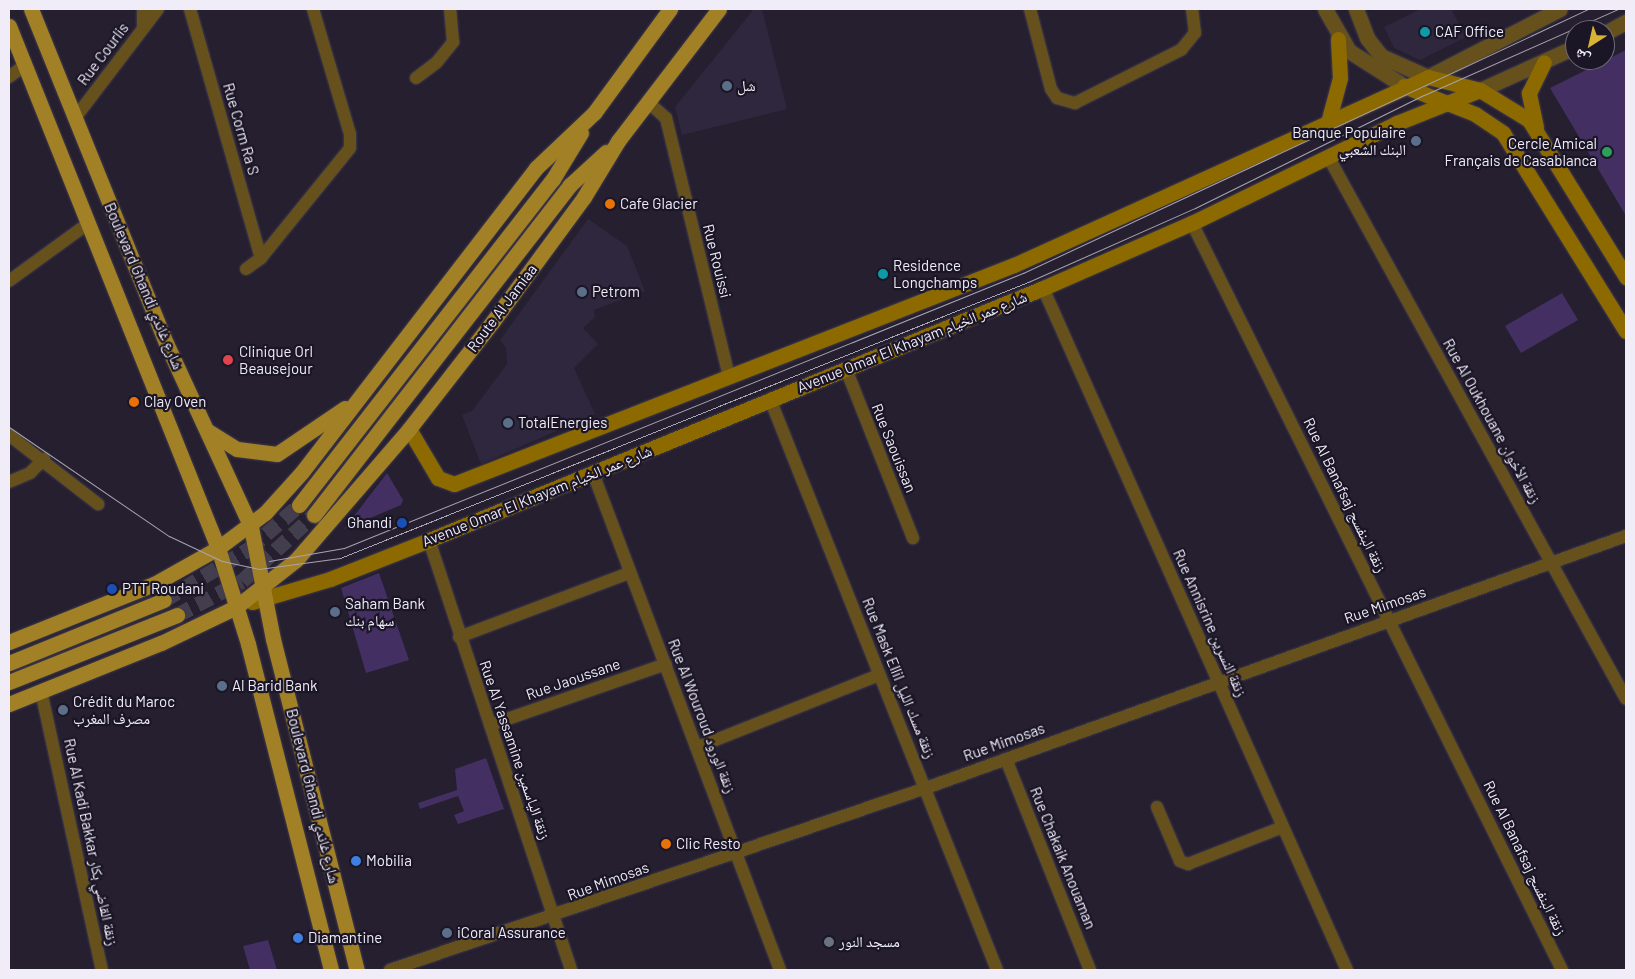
<!DOCTYPE html>
<html>
<head>
<meta charset="utf-8">
<style>
  body { margin:0 }
  #map { position:relative; width:1635px; height:979px; overflow:hidden; background:#251f30; font-family:Barlow,"Noto Naskh Arabic",sans-serif }
  div>[style] { position:absolute }
  .built>* { inset:0; background:#2f273e }
  .green>* { inset:0; background:#432f62 }
  .primary-tunnel>* { height:15px; margin-top:-7.5px; transform-origin:0; background:repeating-linear-gradient(90deg,#433e4e 0 15px,transparent 0 23px) }
  .roads { filter:drop-shadow(0 0 1px #413c4c) drop-shadow(0 0 1px #413c4c) }
  .minor>* { height:12px; margin:-6px; padding:0 6px; transform-origin:6px; border-radius:6px; background:#66511d }
  .tertiary>* { height:15px; margin:-7.5px; padding:0 7.5px; transform-origin:7.5px; border-radius:7.5px; background:#66511d }
  .secondary>* { height:15px; margin:-7.5px; padding:0 7.5px; transform-origin:7.5px; border-radius:7.5px; background:#8c6a00 }
  .primary>* { height:15px; margin:-7.5px; padding:0 7.5px; transform-origin:7.5px; border-radius:7.5px; background:#a28026 }
  .tram>* { height:1px; margin:-0.5px; padding:0 0.5px; transform-origin:0.5px; border-radius:0.5px; background:#a8a3b1 }
  .dots>* { width:14px; height:14px; translate:-50% -50%; box-sizing:border-box; border:2px solid #1b1626; border-radius:50% }
  span { translate:-50% -50%; white-space:nowrap; text-align:center; line-height:1.15; -webkit-text-stroke:4.5px #1b1626; paint-order:stroke }
  .poi-label { font-size:15px; color:#f0ecf8 }
  .left { translate:0 -50%; text-align:left }
  .right { translate:-100% -50%; text-align:right }
  .street-label { font-size:15px; color:#f0ecf8 }
  .frame { position:absolute; inset:0; border:10px solid #f0ecf8; pointer-events:none }
  .north { position:absolute; left:1565px; top:20px; width:50px; height:50px; box-sizing:border-box; background:#1b1626; border:1px solid #706c7a; border-radius:50%; rotate:215deg; font-size:14px; font-weight:700; line-height:20px; text-align:center; color:#f0ecf8 }
  .north::after { content:''; display:block; margin:auto; width:18px; height:22px; background:#d9b334; clip-path:polygon(50% 0,100% 100%,50% 72%,0 100%) }
</style>
</head>
<body>
<div id="map">
  <div class="built">
    <div style="clip-path:polygon(754px 9px,762px 9px,787px 109px,682px 135px,675px 107px)"></div>
    <div style="clip-path:polygon(1421px 9px,1451px 9px,1466px 37px,1420px 60px,1394px 48px,1384px 27px)"></div>
    <div style="clip-path:polygon(588px 219px,627px 246px,645px 291px,594px 310px,595px 317px,583px 328px,598px 344px,574px 368px,595px 414px,481px 464px,462px 415px,472px 411px,507px 364px,506px 348px,500px 340px)"></div>
  </div>
  <div class="green">
    <div style="clip-path:polygon(1626px 50px,1626px 216px,1550px 88px)"></div>
    <div style="clip-path:polygon(1562px 293px,1578px 320px,1521px 353px,1505px 326px)"></div>
    <div style="clip-path:polygon(387px 473px,403px 500px,401px 505px,344px 529px)"></div>
    <div style="clip-path:polygon(379px 573px,409px 660px,366px 673px,341px 588px)"></div>
    <div style="clip-path:polygon(486px 758px,504px 809px,458px 824px,454px 815px,464px 811px,458px 796px,420px 809px,418px 803px,457px 790px,455px 769px)"></div>
    <div style="clip-path:polygon(268px 940px,277px 970px,250px 970px,243px 946px)"></div>
  </div>
  <div class="primary-tunnel">
    <div style="left:164px;top:600px;width:99px;rotate:-31deg"></div>
    <div style="left:249px;top:549px;width:67px;rotate:-41.3deg"></div>
    <div style="left:177px;top:615px;width:73px;rotate:-27.6deg"></div>
    <div style="left:242px;top:581px;width:98px;rotate:-42.5deg"></div>
  </div>
  <div class="roads">
    <div class="minor">
      <div style="left:190px;top:9px;width:259px;rotate:74.1deg"></div>
      <div style="left:1030px;top:9px;width:83px;rotate:75.3deg"></div>
      <div style="left:1051px;top:89px;width:11px;rotate:56deg"></div>
      <div style="left:1057px;top:98px;width:19px;rotate:16deg"></div>
      <div style="left:1075px;top:103px;width:119px;rotate:-26.6deg"></div>
      <div style="left:1181px;top:50px;width:22px;rotate:-51deg"></div>
      <div style="left:1195px;top:33px;width:24px;rotate:-97deg"></div>
      <div style="left:143px;top:28px;width:19px;rotate:-90deg"></div>
      <div style="left:9px;top:77px;width:20px;rotate:-37deg"></div>
      <div style="left:416px;top:78px;width:26px;rotate:-37deg"></div>
      <div style="left:437px;top:62px;width:26px;rotate:-51deg"></div>
      <div style="left:453px;top:42px;width:33px;rotate:-95deg"></div>
      <div style="left:648px;top:102px;width:24px;rotate:42deg"></div>
      <div style="left:666px;top:118px;width:267px;rotate:76.3deg"></div>
      <div style="left:75px;top:118px;width:137px;rotate:-52.7deg"></div>
      <div style="left:1329px;top:158px;width:617px;rotate:61.23deg"></div>
      <div style="left:1192px;top:223px;width:834px;rotate:63.65deg"></div>
      <div style="left:246px;top:269px;width:19px;rotate:-36deg"></div>
      <div style="left:261px;top:258px;width:141px;rotate:-51deg"></div>
      <div style="left:350px;top:148px;width:14px;rotate:-90deg"></div>
      <div style="left:350px;top:134px;width:130px;rotate:-106.5deg"></div>
      <div style="left:9px;top:281px;width:95px;rotate:-36deg"></div>
      <div style="left:1043px;top:288px;width:747px;rotate:65.98deg"></div>
      <div style="left:846px;top:369px;width:182px;rotate:68.4deg"></div>
      <div style="left:770px;top:399px;width:614px;rotate:68.32deg"></div>
      <div style="left:9px;top:435px;width:113px;rotate:37.8deg"></div>
      <div style="left:593px;top:473px;width:531px;rotate:69.38deg"></div>
      <div style="left:9px;top:482px;width:23px;rotate:-23deg"></div>
      <div style="left:30px;top:473px;width:20px;rotate:-45deg"></div>
      <div style="left:429px;top:540px;width:453px;rotate:71.7deg"></div>
      <div style="left:459px;top:637px;width:182px;rotate:-20.6deg"></div>
      <div style="left:41px;top:691px;width:286px;rotate:77.7deg"></div>
      <div style="left:490px;top:725px;width:186px;rotate:-19.1deg"></div>
      <div style="left:698px;top:747px;width:195px;rotate:-21.7deg"></div>
      <div style="left:1006px;top:759px;width:227px;rotate:68.3deg"></div>
      <div style="left:1157px;top:807px;width:59px;rotate:66.9deg"></div>
      <div style="left:1180px;top:861px;width:9px;rotate:21deg"></div>
      <div style="left:1188px;top:864px;width:102px;rotate:-21.3deg"></div>
      <div style="left:390px;top:970px;width:566px;rotate:-18.76deg"></div>
      <div style="left:926px;top:788px;width:744px;rotate:-19.8deg"></div>
    </div>
    <div class="tertiary">
      <div style="left:1325px;top:9px;width:48px;rotate:60.3deg"></div>
      <div style="left:1349px;top:51px;width:65px;rotate:32.5deg"></div>
      <div style="left:1356px;top:9px;width:31px;rotate:69deg"></div>
      <div style="left:1367px;top:38px;width:23px;rotate:52deg"></div>
      <div style="left:1381px;top:56px;width:51px;rotate:24.1deg"></div>
      <div style="left:1428px;top:77px;width:148px;rotate:-27.3deg"></div>
      <div style="left:1605px;top:33px;width:24px;rotate:-28deg"></div>
      <div style="left:1480px;top:90px;width:104px;rotate:-24.4deg"></div>
    </div>
    <div class="secondary">
      <div style="left:1404px;top:86px;width:76px;rotate:21.5deg"></div>
      <div style="left:1475px;top:114px;width:34px;rotate:34deg"></div>
      <div style="left:1503px;top:133px;width:233px;rotate:58.2deg"></div>
      <div style="left:1329px;top:119px;width:42px;rotate:-75deg"></div>
      <div style="left:1340px;top:78px;width:39px;rotate:-93deg"></div>
      <div style="left:1536px;top:127px;width:35px;rotate:-102deg"></div>
      <div style="left:1529px;top:93px;width:34px;rotate:-64deg"></div>
      <div style="left:409px;top:429px;width:57px;rotate:59.4deg"></div>
      <div style="left:438px;top:478px;width:17px;rotate:21deg"></div>
      <div style="left:454px;top:484px;width:601px;rotate:-21.36deg"></div>
      <div style="left:1014px;top:265px;width:455px;rotate:-24.4deg"></div>
      <div style="left:1428px;top:77px;width:54px;rotate:14deg"></div>
      <div style="left:1480px;top:90px;width:57px;rotate:31.5deg"></div>
      <div style="left:1529px;top:120px;width:185px;rotate:58.3deg"></div>
      <div style="left:252px;top:602px;width:81px;rotate:-16.4deg"></div>
      <div style="left:330px;top:579px;width:106px;rotate:-21.5deg"></div>
      <div style="left:429px;top:540px;width:664px;rotate:-22.31deg"></div>
      <div style="left:1043px;top:288px;width:163px;rotate:-23.6deg"></div>
      <div style="left:1192px;top:223px;width:228px;rotate:-26deg"></div>
      <div style="left:1397px;top:123px;width:89px;rotate:-21.7deg"></div>
    </div>
    <div class="primary">
      <div style="left:31px;top:9px;width:360px;rotate:68deg"></div>
      <div style="left:166px;top:343px;width:203px;rotate:65.2deg"></div>
      <div style="left:251px;top:527px;width:114px;rotate:78.9deg"></div>
      <div style="left:273px;top:639px;width:341px;rotate:75.8deg"></div>
      <div style="left:9px;top:26px;width:562px;rotate:68.18deg"></div>
      <div style="left:218px;top:548px;width:101px;rotate:72.6deg"></div>
      <div style="left:248px;top:644px;width:336px;rotate:75.7deg"></div>
      <div style="left:208px;top:431px;width:34px;rotate:32deg"></div>
      <div style="left:237px;top:449px;width:40px;rotate:7.1deg"></div>
      <div style="left:277px;top:454px;width:82px;rotate:-34.1deg"></div>
      <div style="left:299px;top:505px;width:413px;rotate:-52.1deg"></div>
      <div style="left:553px;top:179px;width:54px;rotate:-58.7deg"></div>
      <div style="left:314px;top:515px;width:418px;rotate:-52.2deg"></div>
      <div style="left:570px;top:185px;width:49px;rotate:-42.5deg"></div>
      <div style="left:9px;top:642px;width:156px;rotate:-21.8deg"></div>
      <div style="left:154px;top:584px;width:73px;rotate:-29.4deg"></div>
      <div style="left:218px;top:548px;width:59px;rotate:-36.7deg"></div>
      <div style="left:265px;top:513px;width:55px;rotate:-47.9deg"></div>
      <div style="left:302px;top:472px;width:384px;rotate:-52.4deg"></div>
      <div style="left:536px;top:168px;width:80px;rotate:-43.5deg"></div>
      <div style="left:594px;top:113px;width:129px;rotate:-53.8deg"></div>
      <div style="left:9px;top:663px;width:167px;rotate:-22.1deg"></div>
      <div style="left:9px;top:682px;width:181px;rotate:-21.7deg"></div>
      <div style="left:9px;top:704px;width:164px;rotate:-21.9deg"></div>
      <div style="left:161px;top:643px;width:83px;rotate:-25.6deg"></div>
      <div style="left:236px;top:607px;width:76px;rotate:-38.1deg"></div>
      <div style="left:296px;top:560px;width:173px;rotate:-49.2deg"></div>
      <div style="left:409px;top:429px;width:137px;rotate:-52.1deg"></div>
      <div style="left:493px;top:321px;width:154px;rotate:-53.7deg"></div>
      <div style="left:584px;top:197px;width:66px;rotate:-58.7deg"></div>
      <div style="left:618px;top:141px;width:166px;rotate:-52.6deg"></div>
    </div>
  </div>
  <div class="tram">
    <div style="left:9px;top:427px;width:194px;rotate:34.3deg"></div>
    <div style="left:169px;top:536px;width:59px;rotate:25.3deg"></div>
    <div style="left:222px;top:561px;width:38px;rotate:12deg"></div>
    <div style="left:259px;top:569px;width:82px;rotate:-7.7deg"></div>
    <div style="left:340px;top:558px;width:741px;rotate:-21.86deg"></div>
    <div style="left:1028px;top:282px;width:183px;rotate:-23.9deg"></div>
    <div style="left:1195px;top:208px;width:255px;rotate:-26.3deg"></div>
    <div style="left:1424px;top:95px;width:212px;rotate:-23.9deg"></div>
    <div style="left:269px;top:561px;width:76px;rotate:-9.8deg"></div>
    <div style="left:344px;top:548px;width:733px;rotate:-22.05deg"></div>
    <div style="left:1023px;top:273px;width:624px;rotate:-25.04deg"></div>
  </div>
  <div class="dots">
    <div style="left:1425px;top:32px;background:#0f9aa8"></div>
    <div style="left:727px;top:86px;background:#5c6f8a"></div>
    <div style="left:1416px;top:141px;background:#5c6f8a"></div>
    <div style="left:1607px;top:152px;background:#2e9e5b"></div>
    <div style="left:610px;top:204px;background:#e8710a"></div>
    <div style="left:883px;top:274px;background:#0f9aa8"></div>
    <div style="left:582px;top:292px;background:#5c6f8a"></div>
    <div style="left:228px;top:360px;background:#e0444e"></div>
    <div style="left:134px;top:402px;background:#e8710a"></div>
    <div style="left:508px;top:423px;background:#5c6f8a"></div>
    <div style="left:402px;top:523px;background:#1a4fb4"></div>
    <div style="left:112px;top:589px;background:#1a4fb4"></div>
    <div style="left:335px;top:612px;background:#5c6f8a"></div>
    <div style="left:222px;top:686px;background:#5c6f8a"></div>
    <div style="left:63px;top:710px;background:#5c6f8a"></div>
    <div style="left:666px;top:844px;background:#e8710a"></div>
    <div style="left:356px;top:861px;background:#3f7fe0"></div>
    <div style="left:447px;top:933px;background:#5c6f8a"></div>
    <div style="left:298px;top:938px;background:#3f7fe0"></div>
    <div style="left:829px;top:942px;background:#6b7280"></div>
  </div>
  <div class="poi-label">
    <span class="left" style="left:1435px;top:32px">CAF Office</span>
    <span class="left" style="left:737px;top:86px">شل</span>
    <span class="right" style="left:1406px;top:141px">Banque Populaire<br>البنك الشعبي</span>
    <span class="right" style="left:1597px;top:152px">Cercle Amical<br>Français de Casablanca</span>
    <span class="left" style="left:620px;top:204px">Cafe Glacier</span>
    <span class="left" style="left:893px;top:274px">Residence<br>Longchamps</span>
    <span class="left" style="left:592px;top:292px">Petrom</span>
    <span class="left" style="left:239px;top:360px">Clinique Orl<br>Beausejour</span>
    <span class="left" style="left:144px;top:402px">Clay Oven</span>
    <span class="left" style="left:518px;top:423px">TotalEnergies</span>
    <span class="right" style="left:392px;top:523px">Ghandi</span>
    <span class="left" style="left:122px;top:589px">PTT Roudani</span>
    <span class="left" style="left:345px;top:612px">Saham Bank<br>سهام بنك</span>
    <span class="left" style="left:232px;top:686px">Al Barid Bank</span>
    <span class="left" style="left:73px;top:710px">Crédit du Maroc<br>مصرف المغرب</span>
    <span class="left" style="left:676px;top:844px">Clic Resto</span>
    <span class="left" style="left:366px;top:861px">Mobilia</span>
    <span class="left" style="left:457px;top:933px">iCoral Assurance</span>
    <span class="left" style="left:308px;top:938px">Diamantine</span>
    <span class="left" style="left:839px;top:942px">مسجد النور</span>
  </div>
  <div class="street-label">
    <span style="left:103px;top:54px;rotate:-53deg">Rue Courlis</span>
    <span style="left:241px;top:129px;rotate:74deg">Rue Corm Ra S</span>
    <span style="left:717px;top:261px;rotate:76deg">Rue Rouissi</span>
    <span style="left:144px;top:286px;rotate:67deg">Boulevard Ghandi شارع غاندي</span>
    <span style="left:502px;top:308px;rotate:-53deg">Route Al Jamiaa</span>
    <span style="left:912px;top:342px;rotate:-22deg">Avenue Omar El Khayam شارع عمر الخيام</span>
    <span style="left:1492px;top:421px;rotate:61deg">Rue Al Oukhouane زنقة الأخوان</span>
    <span style="left:894px;top:448px;rotate:68deg">Rue Saouissan</span>
    <span style="left:1345px;top:495px;rotate:64deg">Rue Al Banafsaj زنقة البنفسج</span>
    <span style="left:537px;top:496px;rotate:-22deg">Avenue Omar El Khayam شارع عمر الخيام</span>
    <span style="left:1385px;top:605px;rotate:-19deg">Rue Mimosas</span>
    <span style="left:1210px;top:623px;rotate:66deg">Rue Annisrine زنقة النسرين</span>
    <span style="left:899px;top:678px;rotate:68deg">Rue Mask Ellil زنقة مسك الليل</span>
    <span style="left:573px;top:679px;rotate:-19deg">Rue Jaoussane</span>
    <span style="left:702px;top:716px;rotate:69deg">Rue Al Wouroud زنقة الورود</span>
    <span style="left:1004px;top:742px;rotate:-20deg">Rue Mimosas</span>
    <span style="left:515px;top:750px;rotate:71deg">Rue Al Yassamine زنقة الياسمين</span>
    <span style="left:313px;top:796px;rotate:76deg">Boulevard Ghandi شارع غاندي</span>
    <span style="left:91px;top:842px;rotate:78deg">Rue Al Kadi Bakkar زنقة القاضي بكار</span>
    <span style="left:1063px;top:858px;rotate:68deg">Rue Chakaik Anouaman</span>
    <span style="left:1525px;top:858px;rotate:64deg">Rue Al Banafsaj زنقة البنفسج</span>
    <span style="left:608px;top:881px;rotate:-20deg">Rue Mimosas</span>
  </div>
  <div class="frame"></div>
  <div class="north">ش</div>
</div>
</body>
</html>
